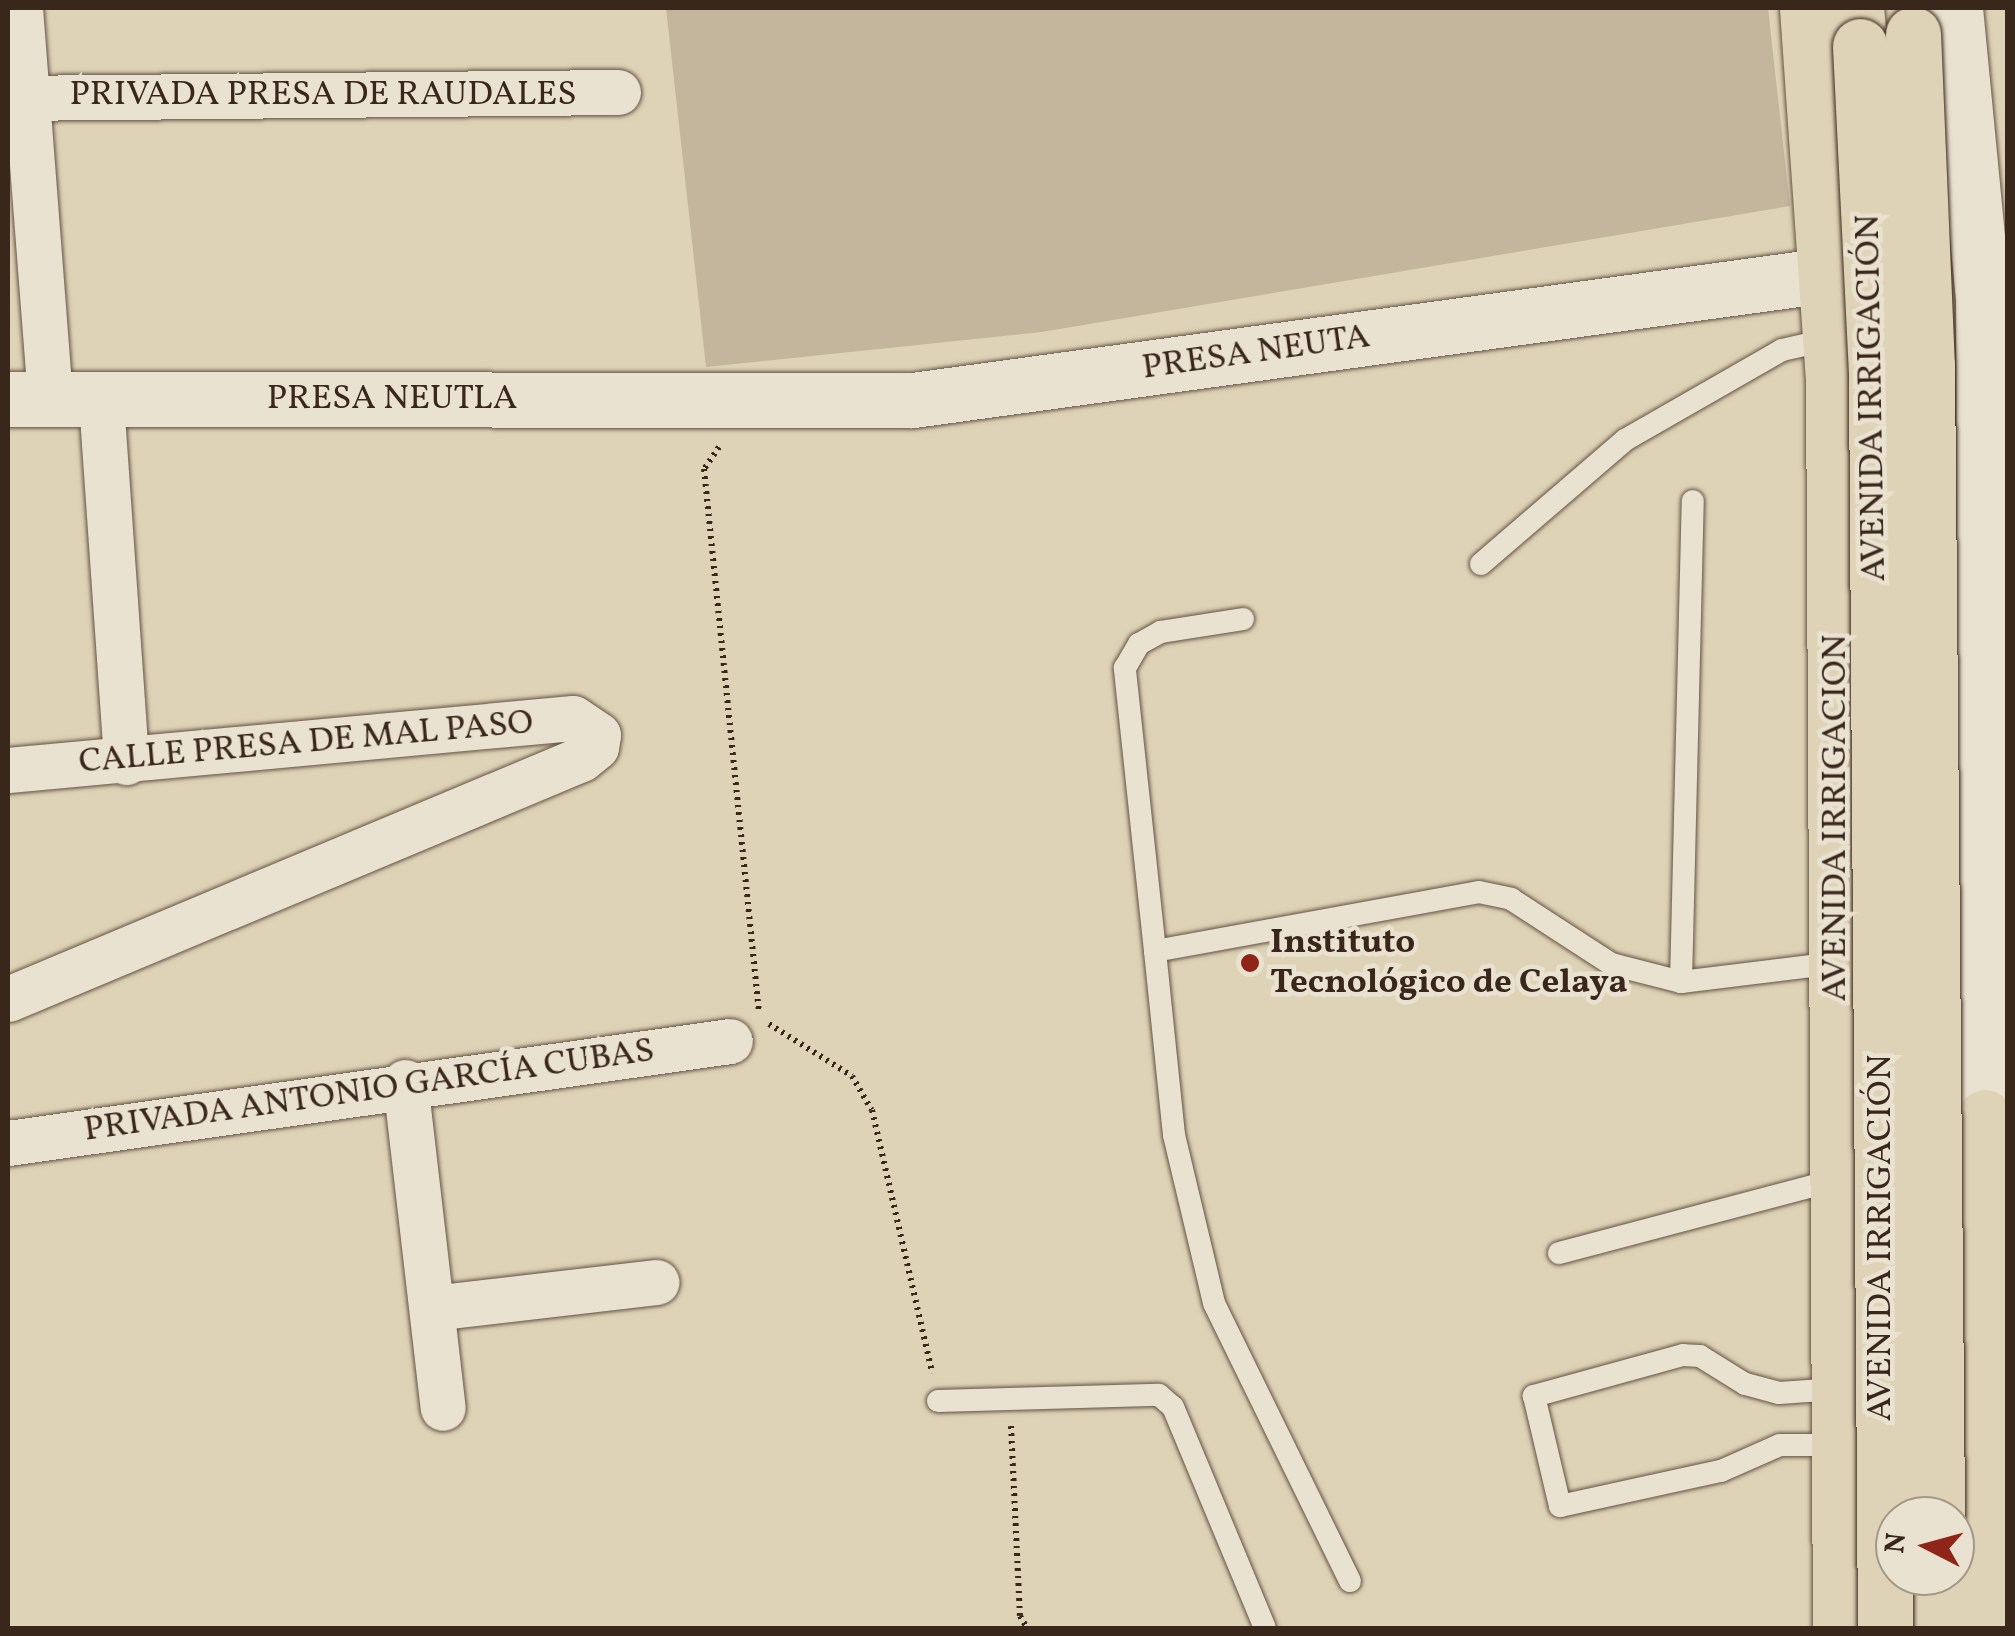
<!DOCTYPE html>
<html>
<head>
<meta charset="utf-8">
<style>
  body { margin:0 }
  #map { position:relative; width:2015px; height:1636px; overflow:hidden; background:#dfd3b7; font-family:Vollkorn,serif }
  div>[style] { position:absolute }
  .green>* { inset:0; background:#c3b69d }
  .path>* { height:6px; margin-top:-3px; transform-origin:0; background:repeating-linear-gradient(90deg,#3a271c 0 2.5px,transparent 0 7.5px) }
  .roads { filter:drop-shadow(0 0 2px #635243) drop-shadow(0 0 2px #635243) }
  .service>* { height:22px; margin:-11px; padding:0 11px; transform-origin:11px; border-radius:11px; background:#eae2d0 }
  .minor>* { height:45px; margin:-22.5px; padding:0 22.5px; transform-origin:22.5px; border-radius:22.5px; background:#eae2d0 }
  .tertiary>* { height:55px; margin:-27.5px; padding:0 27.5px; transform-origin:27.5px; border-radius:27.5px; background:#eae2d0 }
  .secondary>* { height:55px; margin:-27.5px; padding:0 27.5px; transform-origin:27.5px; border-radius:27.5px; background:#eae2d0 }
  .primary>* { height:55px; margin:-27.5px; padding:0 27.5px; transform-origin:27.5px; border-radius:27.5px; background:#dfd3b7 }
  .bridges { filter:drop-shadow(0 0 2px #3a271c) drop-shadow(0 0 2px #3a271c) }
  .primary-bridge>* { height:55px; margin:-27.5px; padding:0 27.5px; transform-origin:27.5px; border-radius:27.5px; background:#dfd3b7 }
  .dots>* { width:28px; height:28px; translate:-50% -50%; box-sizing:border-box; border:5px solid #eae2d0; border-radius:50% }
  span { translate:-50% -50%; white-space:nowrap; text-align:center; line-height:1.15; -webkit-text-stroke:9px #eae2d0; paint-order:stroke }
  .street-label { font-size:35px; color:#3a271c }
  .poi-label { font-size:35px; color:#3a271c; font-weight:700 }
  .left { translate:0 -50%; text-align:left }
  .frame { position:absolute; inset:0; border:10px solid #3a271c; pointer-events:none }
  .north { position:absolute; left:1875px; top:1496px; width:100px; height:100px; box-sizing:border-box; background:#eae2d0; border:2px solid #a49788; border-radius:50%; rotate:276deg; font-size:28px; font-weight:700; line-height:40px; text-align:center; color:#3a271c }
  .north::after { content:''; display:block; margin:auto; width:35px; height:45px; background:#8f2418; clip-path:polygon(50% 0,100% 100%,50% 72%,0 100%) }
</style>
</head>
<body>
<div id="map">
  <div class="green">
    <div style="clip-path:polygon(666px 8px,1768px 8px,1790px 206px,1042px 332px,706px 367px)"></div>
  </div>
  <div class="path">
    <div style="left:719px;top:447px;width:27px;rotate:124deg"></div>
    <div style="left:704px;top:469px;width:546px;rotate:84.22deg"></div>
    <div style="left:769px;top:1024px;width:98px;rotate:32.1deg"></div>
    <div style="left:852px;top:1076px;width:39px;rotate:60deg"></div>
    <div style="left:872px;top:1110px;width:270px;rotate:77.1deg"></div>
    <div style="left:1011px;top:1426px;width:190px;rotate:87.3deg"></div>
    <div style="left:1020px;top:1616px;width:14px;rotate:60deg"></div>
  </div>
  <div class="roads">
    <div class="service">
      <div style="left:1481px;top:564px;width:190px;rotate:-40.7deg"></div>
      <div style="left:1625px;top:440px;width:181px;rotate:-29.8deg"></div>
      <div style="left:1782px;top:350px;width:50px;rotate:-12.7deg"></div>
      <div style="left:1155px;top:951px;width:285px;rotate:-96.1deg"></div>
      <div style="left:1125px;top:668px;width:28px;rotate:-60deg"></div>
      <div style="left:1139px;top:644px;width:25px;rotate:-29deg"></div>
      <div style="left:1161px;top:632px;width:83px;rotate:-9deg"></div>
      <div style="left:1681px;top:982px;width:481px;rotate:-88.6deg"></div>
      <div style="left:1559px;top:1253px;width:285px;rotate:-14.8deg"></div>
      <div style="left:1837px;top:1389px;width:58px;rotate:176.1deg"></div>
      <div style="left:1779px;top:1393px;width:35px;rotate:-165deg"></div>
      <div style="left:1745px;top:1384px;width:53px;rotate:-148.1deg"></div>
      <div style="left:1700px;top:1356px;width:17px;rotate:-177deg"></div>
      <div style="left:1683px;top:1355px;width:155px;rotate:164.6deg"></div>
      <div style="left:1534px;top:1396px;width:113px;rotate:76.7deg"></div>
      <div style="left:1560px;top:1506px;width:165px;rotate:-12.3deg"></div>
      <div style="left:1721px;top:1471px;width:64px;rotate:-23.8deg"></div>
      <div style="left:1780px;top:1445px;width:57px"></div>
      <div style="left:938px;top:1401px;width:221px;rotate:-1.6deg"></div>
      <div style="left:1159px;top:1395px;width:18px;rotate:41deg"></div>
      <div style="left:1173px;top:1407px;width:239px;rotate:67.4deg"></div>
      <div style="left:1350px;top:1581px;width:309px;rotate:-116.1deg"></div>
      <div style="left:1214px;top:1303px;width:173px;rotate:-103.4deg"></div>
      <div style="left:1174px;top:1135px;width:185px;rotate:-95.9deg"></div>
      <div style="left:1155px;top:951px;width:329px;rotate:-10.3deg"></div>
      <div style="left:1479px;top:892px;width:33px;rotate:12deg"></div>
      <div style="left:1511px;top:899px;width:119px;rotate:33deg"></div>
      <div style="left:1611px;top:964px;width:72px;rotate:14.4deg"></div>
      <div style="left:1681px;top:982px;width:156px;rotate:-7deg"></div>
    </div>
    <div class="minor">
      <div style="left:20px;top:8px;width:391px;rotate:85.6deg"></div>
      <div style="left:8px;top:98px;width:610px;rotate:-0.56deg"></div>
      <div style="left:101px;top:401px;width:362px;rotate:86deg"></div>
      <div style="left:8px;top:770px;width:567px;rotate:-5.26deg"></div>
      <div style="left:573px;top:718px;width:30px;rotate:34deg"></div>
      <div style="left:598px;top:735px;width:12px;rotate:99deg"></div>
      <div style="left:596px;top:747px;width:19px;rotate:141deg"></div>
      <div style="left:581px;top:759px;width:621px;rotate:157.27deg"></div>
      <div style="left:405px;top:1082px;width:328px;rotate:83.4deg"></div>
      <div style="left:8px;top:1143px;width:729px;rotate:-8.04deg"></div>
      <div style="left:432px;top:1308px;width:226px;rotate:-6.6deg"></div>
    </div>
    <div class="tertiary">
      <div style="left:8px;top:399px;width:905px;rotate:0.06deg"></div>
      <div style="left:913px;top:400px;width:923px;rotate:-7.79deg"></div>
    </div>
    <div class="secondary">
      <div style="left:1955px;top:8px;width:292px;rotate:84.5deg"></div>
      <div style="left:1983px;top:299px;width:818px;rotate:89.86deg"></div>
    </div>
    <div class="primary">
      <div style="left:1807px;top:8px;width:370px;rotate:86deg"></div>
      <div style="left:1833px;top:377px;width:1251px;rotate:89.68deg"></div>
      <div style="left:1856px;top:8px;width:38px;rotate:84deg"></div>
      <div style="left:1985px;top:1117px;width:511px;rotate:89.22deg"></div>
      <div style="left:1937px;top:1576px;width:52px;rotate:88.9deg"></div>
    </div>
  </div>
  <div class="bridges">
    <div class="primary-bridge">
      <div style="left:1913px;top:34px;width:332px;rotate:87.6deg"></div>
      <div style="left:1927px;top:366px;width:1150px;rotate:89.5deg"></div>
      <div style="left:1860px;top:46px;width:332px;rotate:87.2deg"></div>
      <div style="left:1876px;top:378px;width:1250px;rotate:89.59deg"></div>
    </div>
  </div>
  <div class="dots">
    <div style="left:1250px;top:963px;background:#8f2418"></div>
  </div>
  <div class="street-label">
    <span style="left:323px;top:95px">PRIVADA PRESA DE RAUDALES</span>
    <span style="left:1256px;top:353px;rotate:-8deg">PRESA NEUTA</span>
    <span style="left:1872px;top:398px;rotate:-91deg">AVENIDA IRRIGACIÓN</span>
    <span style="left:392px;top:399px">PRESA NEUTLA</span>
    <span style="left:306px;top:743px;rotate:-5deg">CALLE PRESA DE MAL PASO</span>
    <span style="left:1836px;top:818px;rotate:-90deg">AVENIDA IRRIGACION</span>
    <span style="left:369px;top:1091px;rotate:-8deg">PRIVADA ANTONIO GARCÍA CUBAS</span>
    <span style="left:1881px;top:1238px;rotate:-90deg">AVENIDA IRRIGACIÓN</span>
  </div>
  <div class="poi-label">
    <span class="left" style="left:1270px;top:963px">Instituto<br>Tecnológico de Celaya</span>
  </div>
  <div class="frame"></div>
  <div class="north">N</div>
</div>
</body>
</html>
